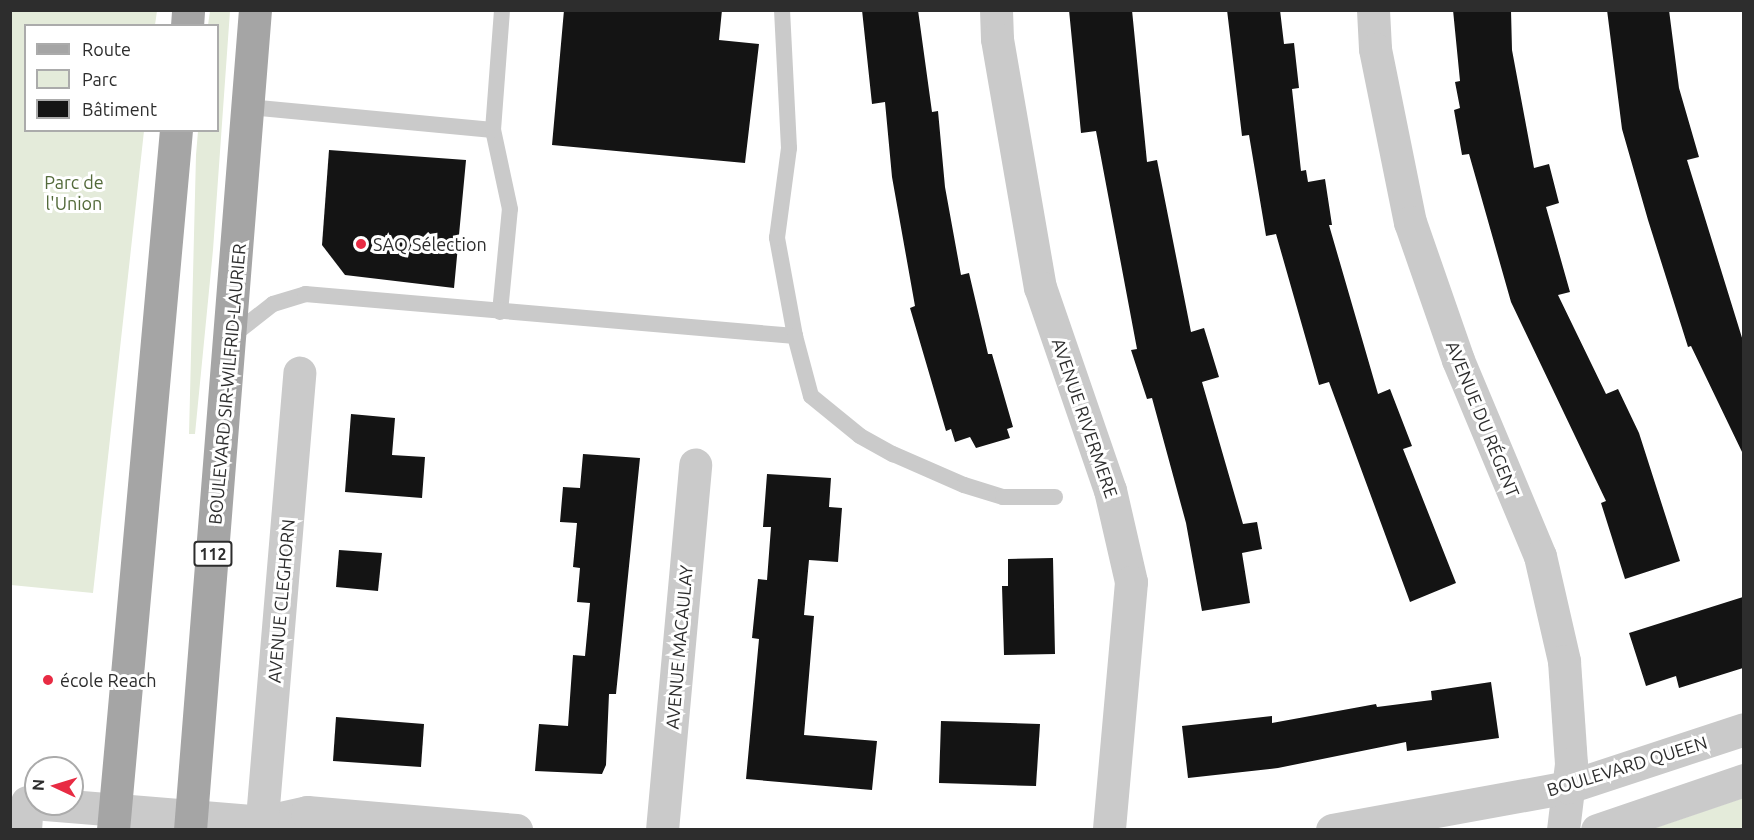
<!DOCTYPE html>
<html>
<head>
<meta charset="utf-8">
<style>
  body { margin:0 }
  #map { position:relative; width:1754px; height:840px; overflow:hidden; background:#fff; font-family:Ubuntu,sans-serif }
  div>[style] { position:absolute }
  .green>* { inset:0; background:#e4ebda }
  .building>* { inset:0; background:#141414 }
  .service>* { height:16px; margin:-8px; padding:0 8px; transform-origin:8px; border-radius:8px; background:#cacaca }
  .minor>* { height:33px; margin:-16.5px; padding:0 16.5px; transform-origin:16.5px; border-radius:16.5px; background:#cacaca }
  .primary>* { height:33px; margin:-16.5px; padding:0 16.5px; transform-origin:16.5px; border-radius:16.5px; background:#a5a5a5 }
  .dots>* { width:16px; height:16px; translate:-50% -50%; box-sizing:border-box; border:3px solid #fff; border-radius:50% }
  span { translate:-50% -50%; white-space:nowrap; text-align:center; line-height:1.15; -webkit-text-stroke:6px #fff; paint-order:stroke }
  .shield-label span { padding:2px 4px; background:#fff; border:2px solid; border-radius:4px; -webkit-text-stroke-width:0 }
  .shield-label { font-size:16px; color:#2d2d2d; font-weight:700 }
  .park-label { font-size:18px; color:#536a3a }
  .poi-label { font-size:18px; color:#2d2d2d }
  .left { translate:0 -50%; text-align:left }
  .street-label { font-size:18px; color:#2d2d2d }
  .frame { position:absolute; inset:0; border:12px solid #2d2d2d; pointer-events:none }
  .legend { position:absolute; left:24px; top:24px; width:195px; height:108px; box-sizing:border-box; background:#fff; border:2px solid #ababab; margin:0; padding:8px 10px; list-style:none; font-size:18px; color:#2d2d2d }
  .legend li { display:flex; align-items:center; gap:12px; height:30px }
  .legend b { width:30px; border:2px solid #ababab }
  .north { position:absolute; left:24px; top:756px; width:60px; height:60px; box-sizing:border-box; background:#fff; border:2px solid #ababab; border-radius:50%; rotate:274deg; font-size:16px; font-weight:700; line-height:24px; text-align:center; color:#2d2d2d }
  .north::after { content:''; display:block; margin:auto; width:21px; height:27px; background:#e82b43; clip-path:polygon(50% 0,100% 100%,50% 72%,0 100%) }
</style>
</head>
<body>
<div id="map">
  <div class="green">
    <div style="clip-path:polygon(10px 11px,157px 11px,155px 25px,26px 26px,26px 130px,144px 131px,93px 593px,11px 585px)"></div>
    <div style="clip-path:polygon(210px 11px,230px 11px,213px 250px,195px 434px,189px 434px,196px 155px,198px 131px,218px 130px,218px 26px,208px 25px)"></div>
    <div style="clip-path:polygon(1743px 798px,1743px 829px,1652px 829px)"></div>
  </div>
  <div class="building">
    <div style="clip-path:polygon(564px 10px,722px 10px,719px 40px,759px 44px,745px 163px,552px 145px)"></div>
    <div style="clip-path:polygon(862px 10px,918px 10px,932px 112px,938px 111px,945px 187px,961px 275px,969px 273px,988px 354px,992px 354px,1013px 427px,1007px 429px,1010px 438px,976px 448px,970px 437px,955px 442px,951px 429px,946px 431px,910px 308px,915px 306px,892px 177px,885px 102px,872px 104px)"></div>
    <div style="clip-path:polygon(1069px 10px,1132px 10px,1147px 162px,1157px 160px,1191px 332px,1204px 328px,1219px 377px,1202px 382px,1243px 524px,1257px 522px,1262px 549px,1242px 553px,1250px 603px,1202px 611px,1186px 523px,1152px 398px,1147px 399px,1131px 350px,1137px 349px,1096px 131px,1081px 133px)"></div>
    <div style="clip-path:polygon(1227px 10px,1280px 10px,1284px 44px,1294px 43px,1299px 88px,1292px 89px,1301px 171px,1306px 170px,1308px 182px,1325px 179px,1332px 225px,1329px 225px,1378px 394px,1390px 389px,1412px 446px,1403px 449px,1456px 583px,1410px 602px,1329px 382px,1319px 385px,1276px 234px,1266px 236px,1249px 135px,1242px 136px)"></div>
    <div style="clip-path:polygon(1453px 10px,1511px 10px,1512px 50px,1534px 168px,1549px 164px,1559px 203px,1546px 207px,1570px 292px,1558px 295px,1606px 394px,1618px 389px,1639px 433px,1680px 561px,1625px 579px,1601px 503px,1606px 501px,1511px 302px,1469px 154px,1462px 155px,1454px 110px,1460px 108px,1455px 82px,1460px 81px)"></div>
    <div style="clip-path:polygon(1607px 10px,1669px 10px,1679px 88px,1699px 157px,1687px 160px,1743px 341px,1743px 454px,1691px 346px,1688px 347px,1648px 220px,1622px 129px)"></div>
    <div style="clip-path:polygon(329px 150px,466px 160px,454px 288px,345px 275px,322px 245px)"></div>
    <div style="clip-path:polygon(351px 414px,395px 418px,392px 455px,425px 457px,422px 498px,345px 492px)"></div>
    <div style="clip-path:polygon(583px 454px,640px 458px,616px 694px,609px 694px,606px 765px,602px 774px,535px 771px,539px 724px,568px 726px,573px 655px,585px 656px,590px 603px,577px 602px,580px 568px,573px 567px,577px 523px,560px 522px,563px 487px,580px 488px)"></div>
    <div style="clip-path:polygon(767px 474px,831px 478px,829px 507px,842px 508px,838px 562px,809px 560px,804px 615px,814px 616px,804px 735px,877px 741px,872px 790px,746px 779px,759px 639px,752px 638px,758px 579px,767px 580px,771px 527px,763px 527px)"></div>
    <div style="clip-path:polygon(339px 550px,382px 553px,378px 591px,336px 587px)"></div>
    <div style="clip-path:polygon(1053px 558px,1055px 654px,1004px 655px,1002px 586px,1008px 586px,1008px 559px)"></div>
    <div style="clip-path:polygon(1743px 597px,1743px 668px,1679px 688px,1676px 676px,1646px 686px,1629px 633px)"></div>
    <div style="clip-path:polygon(1491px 682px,1499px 738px,1407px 751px,1406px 742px,1278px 768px,1188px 778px,1182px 726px,1272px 716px,1272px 723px,1376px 704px,1377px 707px,1432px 700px,1431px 691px)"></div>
    <div style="clip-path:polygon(336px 717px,424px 724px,421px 767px,333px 761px)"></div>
    <div style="clip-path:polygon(941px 721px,1040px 724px,1036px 786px,939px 783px)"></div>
  </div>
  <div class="service">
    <div style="left:249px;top:107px;width:245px;rotate:5.4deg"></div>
    <div style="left:500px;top:312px;width:103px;rotate:-84.5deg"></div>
    <div style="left:510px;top:209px;width:81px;rotate:-102.1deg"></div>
    <div style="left:493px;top:130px;width:120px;rotate:-85.7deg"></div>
    <div style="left:232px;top:336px;width:52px;rotate:-38deg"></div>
    <div style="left:273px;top:304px;width:34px;rotate:-17deg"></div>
    <div style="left:305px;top:294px;width:492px;rotate:4.9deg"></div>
    <div style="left:795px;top:336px;width:100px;rotate:-100.4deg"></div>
    <div style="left:777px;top:238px;width:91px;rotate:-82.4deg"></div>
    <div style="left:789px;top:148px;width:138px;rotate:-92.9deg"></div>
    <div style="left:795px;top:336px;width:62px;rotate:75.1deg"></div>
    <div style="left:811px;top:396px;width:63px;rotate:39.2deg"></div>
    <div style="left:860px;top:436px;width:38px;rotate:29deg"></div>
    <div style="left:893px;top:454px;width:77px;rotate:23.6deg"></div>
    <div style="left:964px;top:485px;width:41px;rotate:17.1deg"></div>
    <div style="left:1003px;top:497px;width:52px"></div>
  </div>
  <div class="minor">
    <div style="left:996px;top:10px;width:29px;rotate:88deg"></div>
    <div style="left:997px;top:39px;width:252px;rotate:80.2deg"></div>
    <div style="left:1040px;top:287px;width:215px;rotate:71deg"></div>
    <div style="left:1110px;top:490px;width:94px;rotate:77.1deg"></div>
    <div style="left:1131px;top:582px;width:249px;rotate:95.1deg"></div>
    <div style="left:1373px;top:10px;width:39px;rotate:87deg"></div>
    <div style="left:1375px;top:49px;width:177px;rotate:78.6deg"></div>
    <div style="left:1410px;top:222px;width:146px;rotate:70.8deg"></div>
    <div style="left:1458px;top:360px;width:212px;rotate:67.3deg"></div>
    <div style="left:1540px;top:556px;width:108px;rotate:77.1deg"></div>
    <div style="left:1564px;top:661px;width:103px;rotate:86.1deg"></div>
    <div style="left:1571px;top:764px;width:66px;rotate:96.9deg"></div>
    <div style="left:45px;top:804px;width:218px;rotate:4.7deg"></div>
    <div style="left:262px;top:822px;width:46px;rotate:-12.5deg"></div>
    <div style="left:307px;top:812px;width:210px;rotate:4.9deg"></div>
    <div style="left:25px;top:830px;width:28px;rotate:-86deg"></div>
    <div style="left:261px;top:830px;width:459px;rotate:-85.2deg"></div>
    <div style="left:662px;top:830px;width:367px;rotate:-84.8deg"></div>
    <div style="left:1332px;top:830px;width:240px;rotate:-10.3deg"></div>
    <div style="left:1568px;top:787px;width:185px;rotate:-18.2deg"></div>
    <div style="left:1597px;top:830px;width:155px;rotate:-18.8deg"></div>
  </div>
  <div class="primary">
    <div style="left:187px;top:26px;width:16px;rotate:-86deg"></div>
    <div style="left:113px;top:830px;width:703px;rotate:-84.86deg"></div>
    <div style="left:190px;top:830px;width:823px;rotate:-85.47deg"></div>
  </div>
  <div class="dots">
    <div style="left:361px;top:244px;background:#e82b43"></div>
    <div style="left:48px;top:680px;background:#e82b43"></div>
  </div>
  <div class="shield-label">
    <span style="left:213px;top:554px">112</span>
  </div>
  <div class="park-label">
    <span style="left:74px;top:193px">Parc de<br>l'Union</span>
  </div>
  <div class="poi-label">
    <span class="left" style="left:373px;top:244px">SAQ Sélection</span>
    <span class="left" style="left:60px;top:680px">école Reach</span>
  </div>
  <div class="street-label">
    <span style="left:227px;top:384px;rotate:-85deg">BOULEVARD SIR-WILFRID-LAURIER</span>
    <span style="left:1085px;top:418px;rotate:71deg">AVENUE RIVERMERE</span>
    <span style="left:1483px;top:419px;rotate:68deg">AVENUE DU RÉGENT</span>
    <span style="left:281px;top:601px;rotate:-85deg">AVENUE CLEGHORN</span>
    <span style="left:679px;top:647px;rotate:-85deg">AVENUE MACAULAY</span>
    <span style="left:1627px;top:766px;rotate:-17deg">BOULEVARD QUEEN</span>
  </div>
  <div class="frame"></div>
  <ul class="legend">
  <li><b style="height:8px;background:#a5a5a5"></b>Route</li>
  <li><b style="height:16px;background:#e4ebda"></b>Parc</li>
  <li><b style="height:16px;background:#141414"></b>Bâtiment</li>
  </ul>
  <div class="north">N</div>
</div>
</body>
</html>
